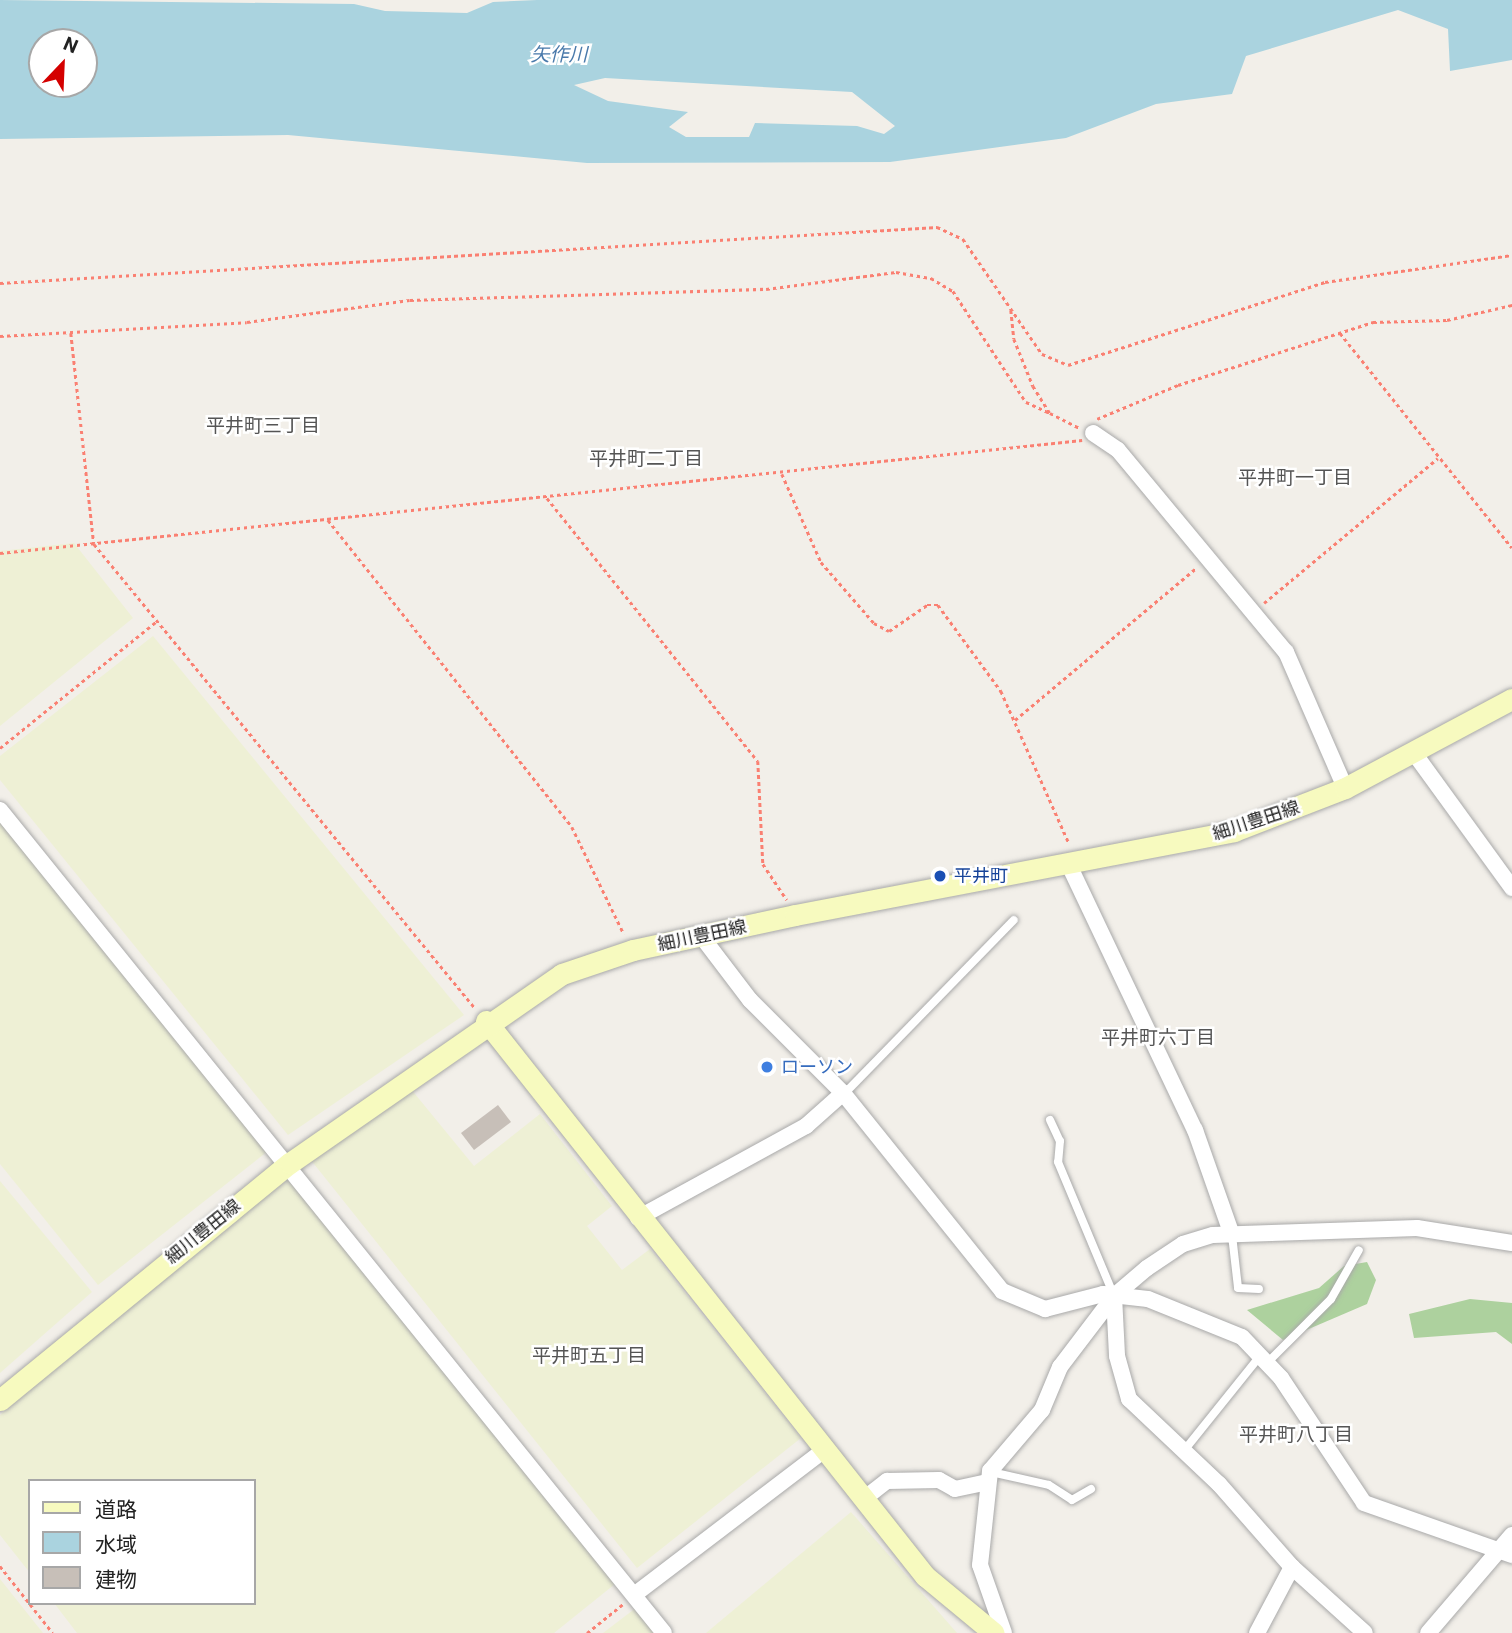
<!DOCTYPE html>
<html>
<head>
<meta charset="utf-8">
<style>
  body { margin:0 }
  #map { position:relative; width:1512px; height:1633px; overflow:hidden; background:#f2efe9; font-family:Roboto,"Noto Sans JP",sans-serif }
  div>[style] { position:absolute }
  .farmland>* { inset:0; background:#eef0d5 }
  .forest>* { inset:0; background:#add19e }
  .water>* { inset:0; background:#aad3df }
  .building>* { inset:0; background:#c7bfb8 }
  .path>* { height:2.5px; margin-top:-1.25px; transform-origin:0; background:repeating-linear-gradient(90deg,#fa8072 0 3.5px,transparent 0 7px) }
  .roads { filter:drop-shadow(0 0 2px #a9a9a9) drop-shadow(0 0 2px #a9a9a9) }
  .lane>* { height:8px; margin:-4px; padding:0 4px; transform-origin:4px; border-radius:4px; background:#fff }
  .street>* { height:16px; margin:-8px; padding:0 8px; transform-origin:8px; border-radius:8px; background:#fff }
  .secondary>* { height:21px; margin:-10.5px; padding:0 10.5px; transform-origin:10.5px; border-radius:10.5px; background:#f7fabf }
  .dots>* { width:19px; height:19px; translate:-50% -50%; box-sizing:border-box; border:4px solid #fff; border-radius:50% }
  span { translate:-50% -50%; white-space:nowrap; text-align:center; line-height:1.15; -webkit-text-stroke:5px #fff; paint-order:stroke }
  .street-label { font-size:18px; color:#222 }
  .transit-label { font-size:18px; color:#164399 }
  .left { translate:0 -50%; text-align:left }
  .shop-label { font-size:18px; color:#366cbe }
  .water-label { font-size:19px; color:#4a7aab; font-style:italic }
  .neighbourhood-label { font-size:19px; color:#555 }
  .legend { position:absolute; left:28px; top:1479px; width:228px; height:126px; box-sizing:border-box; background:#fff; border:2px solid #a7a7a7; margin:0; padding:9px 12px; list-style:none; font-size:21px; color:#222 }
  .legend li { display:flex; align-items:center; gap:14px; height:35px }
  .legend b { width:35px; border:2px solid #a7a7a7 }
  .north { position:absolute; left:28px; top:28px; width:70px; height:70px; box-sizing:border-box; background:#fff; border:2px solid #a7a7a7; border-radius:50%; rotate:23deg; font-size:19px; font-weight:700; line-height:28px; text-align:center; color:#222 }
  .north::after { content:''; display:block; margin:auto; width:24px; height:32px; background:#d40000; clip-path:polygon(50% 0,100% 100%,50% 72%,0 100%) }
</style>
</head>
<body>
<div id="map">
  <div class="farmland">
    <div style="clip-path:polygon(74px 543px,133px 618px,0 726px,0 551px)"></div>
    <div style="clip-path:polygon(153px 636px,464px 1015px,288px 1135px,0 780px,0 756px)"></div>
    <div style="clip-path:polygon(0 816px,273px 1147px,98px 1285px,0 1164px)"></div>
    <div style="clip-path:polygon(406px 1083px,474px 1166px,540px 1114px,612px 1206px,587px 1226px,622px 1270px,650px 1249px,801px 1438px,637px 1568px,310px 1159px)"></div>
    <div style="clip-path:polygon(295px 1172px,620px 1580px,554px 1633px,77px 1633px,54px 1603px,254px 1603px,254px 1481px,30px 1481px,30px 1573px,0 1535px,0 1415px)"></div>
    <div style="clip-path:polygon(0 1181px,92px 1292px,0 1373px)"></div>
    <div style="clip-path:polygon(851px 1512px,957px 1633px,706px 1633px)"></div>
    <div style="clip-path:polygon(0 1579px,43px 1633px,0 1633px)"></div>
    <div style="clip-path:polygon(641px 1604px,663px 1633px,603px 1633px)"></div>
  </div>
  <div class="forest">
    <div style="clip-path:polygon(1367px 1262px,1376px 1280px,1367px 1304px,1283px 1340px,1247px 1310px,1319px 1288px,1344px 1266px)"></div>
    <div style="clip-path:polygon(1470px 1299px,1512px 1303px,1512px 1344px,1496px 1332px,1414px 1338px,1409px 1314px)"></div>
  </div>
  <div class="water">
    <div style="clip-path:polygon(evenodd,0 0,354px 4px,385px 11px,467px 13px,493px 2px,537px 0,1512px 0,1512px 60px,1450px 71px,1448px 29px,1398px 10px,1246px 56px,1232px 94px,1156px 104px,1066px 138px,890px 162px,587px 163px,288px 135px,0 139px,0 0,42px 42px,84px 42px,84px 84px,42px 84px,42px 42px,0 0,605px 78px,852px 92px,895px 126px,884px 134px,857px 126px,755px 123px,749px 137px,686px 137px,669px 127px,688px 112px,608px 101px,574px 85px,605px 78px)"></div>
  </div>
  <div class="building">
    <div style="clip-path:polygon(498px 1105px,511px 1122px,474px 1150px,461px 1133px)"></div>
  </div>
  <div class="path">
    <div style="left:0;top:283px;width:939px;rotate:-3.42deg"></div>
    <div style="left:937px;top:227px;width:29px;rotate:25deg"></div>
    <div style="left:963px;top:239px;width:140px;rotate:55.5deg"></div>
    <div style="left:1042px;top:354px;width:28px;rotate:23deg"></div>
    <div style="left:1068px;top:365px;width:270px;rotate:-17.9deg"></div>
    <div style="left:1325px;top:282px;width:189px;rotate:-8.2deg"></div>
    <div style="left:1011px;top:310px;width:29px;rotate:84deg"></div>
    <div style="left:1014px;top:339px;width:51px;rotate:68deg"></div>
    <div style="left:1033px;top:386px;width:32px;rotate:58deg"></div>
    <div style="left:1050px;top:413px;width:34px;rotate:27deg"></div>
    <div style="left:71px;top:333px;width:212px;rotate:83.8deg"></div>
    <div style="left:94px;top:544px;width:600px;rotate:50.61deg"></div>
    <div style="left:1340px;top:333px;width:275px;rotate:51.3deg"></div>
    <div style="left:0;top:336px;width:247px;rotate:-3.2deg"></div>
    <div style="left:247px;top:322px;width:164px;rotate:-7.7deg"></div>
    <div style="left:410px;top:300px;width:356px;rotate:-1.8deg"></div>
    <div style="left:766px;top:289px;width:131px;rotate:-7.5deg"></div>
    <div style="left:896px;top:272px;width:36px;rotate:10deg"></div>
    <div style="left:931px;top:278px;width:26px;rotate:31deg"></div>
    <div style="left:953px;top:291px;width:133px;rotate:56.7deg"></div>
    <div style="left:1026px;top:402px;width:26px;rotate:25deg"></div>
    <div style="left:1097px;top:419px;width:88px;rotate:-22.8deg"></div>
    <div style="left:1178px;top:385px;width:205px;rotate:-17.9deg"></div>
    <div style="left:1373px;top:322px;width:74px;rotate:-1.5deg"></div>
    <div style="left:1447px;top:320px;width:67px;rotate:-13deg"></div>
    <div style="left:782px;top:474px;width:96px;rotate:66.1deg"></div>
    <div style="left:821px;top:562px;width:81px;rotate:49deg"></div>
    <div style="left:874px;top:623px;width:17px;rotate:28deg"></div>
    <div style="left:889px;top:631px;width:46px;rotate:-34.4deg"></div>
    <div style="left:927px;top:605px;width:11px"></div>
    <div style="left:938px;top:605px;width:107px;rotate:53.8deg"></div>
    <div style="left:1001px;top:691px;width:167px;rotate:65.9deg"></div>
    <div style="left:547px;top:498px;width:337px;rotate:51.3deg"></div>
    <div style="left:758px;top:761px;width:103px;rotate:87.2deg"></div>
    <div style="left:763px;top:864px;width:43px;rotate:56.3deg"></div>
    <div style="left:328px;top:520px;width:392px;rotate:51.5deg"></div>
    <div style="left:572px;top:827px;width:119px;rotate:64.1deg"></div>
    <div style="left:0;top:553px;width:1088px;rotate:-5.96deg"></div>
    <div style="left:1264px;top:603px;width:226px;rotate:-39.8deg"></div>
    <div style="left:1015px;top:720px;width:236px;rotate:-40deg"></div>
    <div style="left:0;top:748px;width:202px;rotate:-39deg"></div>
    <div style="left:0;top:1566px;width:85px;rotate:51.7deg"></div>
    <div style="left:587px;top:1633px;width:46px;rotate:-38.9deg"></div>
  </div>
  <div class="roads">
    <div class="lane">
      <div style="left:844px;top:1094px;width:243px;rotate:-45.7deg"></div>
      <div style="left:1050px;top:1120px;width:23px;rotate:65deg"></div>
      <div style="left:1060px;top:1141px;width:21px;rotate:95deg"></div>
      <div style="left:1058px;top:1162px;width:145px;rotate:67.3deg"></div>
      <div style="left:1232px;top:1235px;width:53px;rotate:83.5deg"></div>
      <div style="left:1238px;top:1288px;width:21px;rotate:3deg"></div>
      <div style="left:1268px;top:1362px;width:89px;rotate:-45deg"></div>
      <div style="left:1331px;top:1299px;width:56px;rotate:-60.3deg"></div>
      <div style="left:1183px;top:1452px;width:123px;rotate:-51.3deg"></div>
      <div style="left:991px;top:1472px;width:59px;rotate:12.6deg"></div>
      <div style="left:1049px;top:1485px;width:27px;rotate:33deg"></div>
      <div style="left:1072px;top:1500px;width:22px;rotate:-30deg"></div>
    </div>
    <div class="street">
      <div style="left:1093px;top:433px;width:30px;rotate:34deg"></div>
      <div style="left:1118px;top:450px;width:263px;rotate:50.3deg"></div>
      <div style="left:1286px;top:652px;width:148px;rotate:66.5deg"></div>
      <div style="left:1414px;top:753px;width:167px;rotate:54deg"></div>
      <div style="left:0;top:810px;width:1057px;rotate:51.1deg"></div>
      <div style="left:1068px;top:863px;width:296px;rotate:64.6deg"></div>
      <div style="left:1195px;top:1130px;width:111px;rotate:70.6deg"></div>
      <div style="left:702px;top:937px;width:79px;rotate:52.7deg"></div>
      <div style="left:750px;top:1000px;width:132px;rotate:45deg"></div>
      <div style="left:843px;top:1093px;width:254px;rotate:51.2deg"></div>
      <div style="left:1002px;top:1291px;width:47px;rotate:22.7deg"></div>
      <div style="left:1045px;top:1309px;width:60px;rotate:-14.5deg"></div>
      <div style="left:1103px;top:1294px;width:45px;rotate:6.3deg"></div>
      <div style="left:1148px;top:1299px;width:101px;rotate:22deg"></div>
      <div style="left:1242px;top:1337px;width:57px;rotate:46.4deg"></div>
      <div style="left:1281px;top:1378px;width:150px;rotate:56.4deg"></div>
      <div style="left:1364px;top:1503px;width:157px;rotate:19.4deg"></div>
      <div style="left:638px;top:1218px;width:192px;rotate:-28.7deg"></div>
      <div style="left:806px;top:1126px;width:50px;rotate:-41.7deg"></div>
      <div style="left:1114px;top:1296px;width:60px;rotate:87.1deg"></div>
      <div style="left:1117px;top:1356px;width:45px;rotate:74.4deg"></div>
      <div style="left:1129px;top:1399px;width:124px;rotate:43.4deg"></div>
      <div style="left:1219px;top:1484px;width:111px;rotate:48.7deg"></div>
      <div style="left:1292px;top:1567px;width:98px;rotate:42.1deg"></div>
      <div style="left:865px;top:1498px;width:28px;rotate:-38deg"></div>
      <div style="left:887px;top:1481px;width:52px;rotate:-1.1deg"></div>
      <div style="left:939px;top:1480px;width:18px;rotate:29deg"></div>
      <div style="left:955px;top:1489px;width:33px;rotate:-12deg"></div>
      <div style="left:634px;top:1595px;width:239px;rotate:-37.3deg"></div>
      <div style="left:1004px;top:1633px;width:72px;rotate:-109.4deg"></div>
      <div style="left:980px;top:1565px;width:95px;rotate:-83.9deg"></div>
      <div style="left:990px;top:1471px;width:80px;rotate:-49.6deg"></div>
      <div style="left:1042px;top:1410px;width:47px;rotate:-67.3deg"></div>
      <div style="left:1060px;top:1367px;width:89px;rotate:-52.7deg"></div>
      <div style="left:1114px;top:1296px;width:43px;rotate:-40.3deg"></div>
      <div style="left:1147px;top:1268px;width:43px;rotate:-33.7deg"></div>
      <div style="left:1183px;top:1244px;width:31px;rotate:-17deg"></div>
      <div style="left:1213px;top:1235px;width:204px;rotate:-2deg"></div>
      <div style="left:1417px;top:1228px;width:96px;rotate:9deg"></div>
      <div style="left:1257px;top:1633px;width:75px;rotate:-62.1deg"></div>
      <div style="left:1428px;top:1633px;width:129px;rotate:-49.4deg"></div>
    </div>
    <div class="secondary">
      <div style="left:486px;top:1021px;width:708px;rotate:51.66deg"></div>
      <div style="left:925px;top:1576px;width:89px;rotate:39.6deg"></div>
      <div style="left:0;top:1400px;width:375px;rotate:-39.3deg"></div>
      <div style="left:290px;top:1163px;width:331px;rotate:-34.8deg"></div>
      <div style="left:562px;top:974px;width:75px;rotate:-18.7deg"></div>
      <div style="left:633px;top:950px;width:166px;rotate:-12.2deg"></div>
      <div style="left:795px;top:915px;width:447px;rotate:-10.8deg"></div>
      <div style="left:1234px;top:831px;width:119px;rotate:-21.2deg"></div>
      <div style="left:1345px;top:788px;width:189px;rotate:-28.1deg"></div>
    </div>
  </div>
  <div class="dots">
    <div style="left:940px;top:876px;background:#1a4fb4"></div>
    <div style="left:767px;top:1067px;background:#3f7fe0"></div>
  </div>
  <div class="street-label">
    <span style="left:1256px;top:821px;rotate:-18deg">細川豊田線</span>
    <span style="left:702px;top:936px;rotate:-12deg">細川豊田線</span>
    <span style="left:203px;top:1232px;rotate:-39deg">細川豊田線</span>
  </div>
  <div class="transit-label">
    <span class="left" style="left:954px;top:876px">平井町</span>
  </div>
  <div class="shop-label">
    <span class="left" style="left:781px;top:1067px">ローソン</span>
  </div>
  <div class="water-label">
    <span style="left:559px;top:55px">矢作川</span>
  </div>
  <div class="neighbourhood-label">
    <span style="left:263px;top:426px">平井町三丁目</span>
    <span style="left:646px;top:459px">平井町二丁目</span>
    <span style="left:1295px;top:478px">平井町一丁目</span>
    <span style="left:1158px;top:1038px">平井町六丁目</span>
    <span style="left:589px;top:1356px">平井町五丁目</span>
    <span style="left:1296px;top:1435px">平井町八丁目</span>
  </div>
  <ul class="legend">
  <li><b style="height:9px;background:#f7fabf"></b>道路</li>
  <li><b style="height:19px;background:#aad3df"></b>水域</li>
  <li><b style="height:19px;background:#c7bfb8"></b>建物</li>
  </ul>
  <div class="north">N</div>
</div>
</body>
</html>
